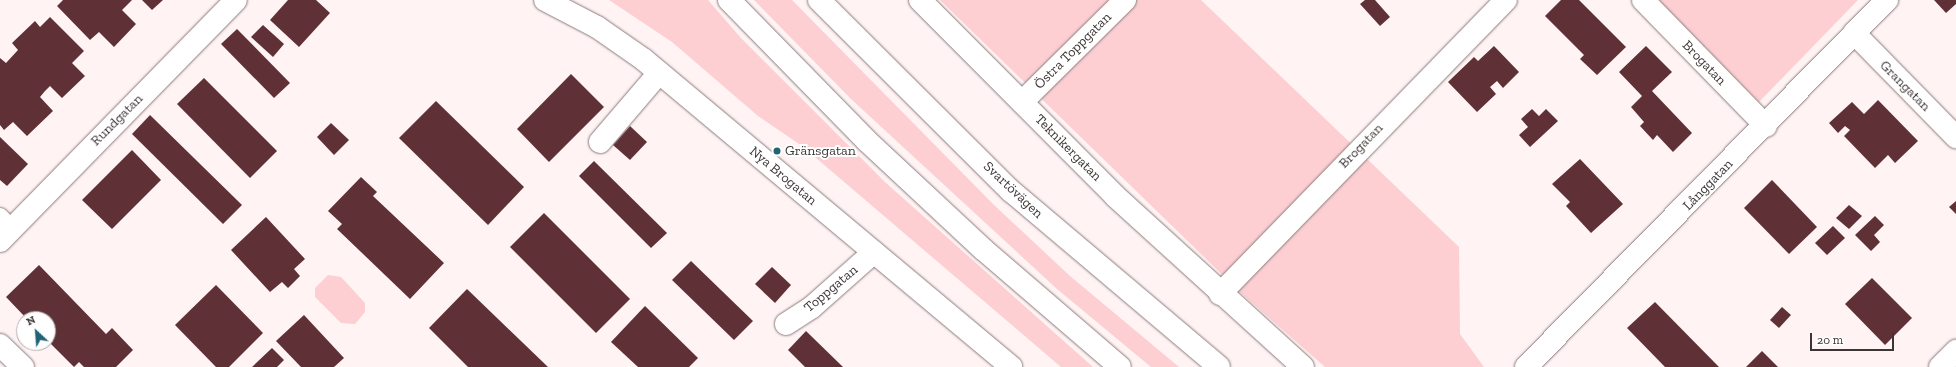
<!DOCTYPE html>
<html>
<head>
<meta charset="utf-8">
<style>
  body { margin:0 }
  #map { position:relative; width:1956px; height:367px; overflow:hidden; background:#fff3f4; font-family:"Zilla Slab",serif }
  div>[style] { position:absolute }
  .green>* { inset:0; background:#fdcfd2 }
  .building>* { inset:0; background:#5f3136 }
  .roads { filter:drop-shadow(0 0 1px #8b7b7c) drop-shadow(0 0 1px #8b7b7c) }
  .service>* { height:16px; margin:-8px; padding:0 8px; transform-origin:8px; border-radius:8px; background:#fff }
  .minor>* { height:22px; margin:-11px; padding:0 11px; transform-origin:11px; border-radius:11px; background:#fff }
  .secondary>* { height:22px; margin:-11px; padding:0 11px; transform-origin:11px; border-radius:11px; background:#fff }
  .dots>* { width:11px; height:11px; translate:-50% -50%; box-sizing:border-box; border:2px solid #fff; border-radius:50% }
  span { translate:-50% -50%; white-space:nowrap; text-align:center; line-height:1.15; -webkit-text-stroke:4px #fff; paint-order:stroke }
  .street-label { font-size:14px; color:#3c3535 }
  .poi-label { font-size:14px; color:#3c3535 }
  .left { translate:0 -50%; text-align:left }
  .north { position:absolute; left:16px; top:311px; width:40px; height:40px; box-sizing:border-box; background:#fff; border:1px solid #b1aeae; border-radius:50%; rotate:334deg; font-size:11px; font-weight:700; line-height:16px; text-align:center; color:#3c3535 }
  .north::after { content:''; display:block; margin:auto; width:14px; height:18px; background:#226277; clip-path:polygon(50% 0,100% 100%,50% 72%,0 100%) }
  .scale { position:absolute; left:1810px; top:333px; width:84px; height:18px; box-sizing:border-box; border:2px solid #3c3535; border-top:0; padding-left:5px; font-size:12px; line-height:14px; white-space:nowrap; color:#3c3535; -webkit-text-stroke:3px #fff; paint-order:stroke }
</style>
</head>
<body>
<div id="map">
  <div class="green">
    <div style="clip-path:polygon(609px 0,708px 0,741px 38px,886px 183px,1093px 367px,1061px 367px,802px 146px,758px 116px,672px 42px)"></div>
    <div style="clip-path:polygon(754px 0,792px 0,993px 204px,1070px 276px,1179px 367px,1151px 367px,1057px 289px,851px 99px)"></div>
    <div style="clip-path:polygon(940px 0,1201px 0,1459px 247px,1460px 334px,1484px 367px,1325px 367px,1242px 294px)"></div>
    <div style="clip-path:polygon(1658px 0,1858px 0,1759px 102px)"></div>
    <div style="clip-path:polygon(328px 275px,341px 277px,365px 303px,365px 312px,355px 324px,341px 323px,315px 297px,315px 288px)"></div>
  </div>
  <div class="building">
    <div style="clip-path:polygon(63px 0,132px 0,122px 10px,136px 24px,114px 47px,99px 32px,90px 40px,57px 6px)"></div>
    <div style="clip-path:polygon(142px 0,163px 0,152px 10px)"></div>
    <div style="clip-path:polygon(288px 0,316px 0,330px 13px,299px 47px,270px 20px)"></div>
    <div style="clip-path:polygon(1365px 0,1375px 0,1390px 17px,1380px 26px,1360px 4px)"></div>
    <div style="clip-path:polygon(1561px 0,1579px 0,1626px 47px,1597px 75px,1580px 59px,1584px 55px,1545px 16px)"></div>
    <div style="clip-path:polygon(1934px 0,1956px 0,1956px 4px,1946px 13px)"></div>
    <div style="clip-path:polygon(50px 17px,84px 51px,72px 63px,85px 76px,62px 98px,50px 86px,45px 91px,40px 97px,53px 111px,27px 136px,13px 122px,4px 130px,0 125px,0 58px,6px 63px,18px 50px,12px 43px,35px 21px,40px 27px)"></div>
    <div style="clip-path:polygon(263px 25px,284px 44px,273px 57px,251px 37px)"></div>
    <div style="clip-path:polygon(237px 29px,290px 83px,274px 98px,221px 44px)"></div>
    <div style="clip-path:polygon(1494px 46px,1519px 72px,1503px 88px,1497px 81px,1490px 87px,1496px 94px,1477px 112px,1448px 82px,1474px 57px,1478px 61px)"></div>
    <div style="clip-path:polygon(1646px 46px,1672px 72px,1652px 91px,1692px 133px,1673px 152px,1657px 135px,1653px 140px,1640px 126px,1644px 122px,1631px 107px,1642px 96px,1619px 72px)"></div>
    <div style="clip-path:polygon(571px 74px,604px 107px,549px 162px,517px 129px)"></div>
    <div style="clip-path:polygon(204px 78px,277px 151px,250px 178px,177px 104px)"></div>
    <div style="clip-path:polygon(1878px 100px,1918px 141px,1895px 163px,1888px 155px,1875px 168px,1844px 136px,1850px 130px,1845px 126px,1838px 133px,1829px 123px,1852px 102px,1864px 114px)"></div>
    <div style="clip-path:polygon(436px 101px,524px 187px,488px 225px,399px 138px)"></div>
    <div style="clip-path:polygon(1532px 109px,1539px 116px,1546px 109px,1558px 121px,1530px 147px,1519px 135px,1528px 127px,1521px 119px)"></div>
    <div style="clip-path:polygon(150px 115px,242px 205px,223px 224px,132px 134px)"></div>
    <div style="clip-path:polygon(331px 123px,349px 140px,334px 155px,317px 137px)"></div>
    <div style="clip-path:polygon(630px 126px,647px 142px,630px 160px,613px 145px)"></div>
    <div style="clip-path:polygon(0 137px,28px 164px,7px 186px,0 180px)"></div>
    <div style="clip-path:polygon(132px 150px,161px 180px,112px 229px,82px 200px)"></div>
    <div style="clip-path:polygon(1580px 159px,1623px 204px,1591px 233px,1566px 206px,1570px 202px,1552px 184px)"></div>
    <div style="clip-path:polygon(594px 161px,667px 233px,651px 248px,579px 176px)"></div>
    <div style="clip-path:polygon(361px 177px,377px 192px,373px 196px,444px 263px,410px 299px,337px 229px,342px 224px,328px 211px)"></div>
    <div style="clip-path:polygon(1772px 180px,1817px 227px,1789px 254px,1744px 208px)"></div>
    <div style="clip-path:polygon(1956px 201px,1956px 214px,1949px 207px)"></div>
    <div style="clip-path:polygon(1849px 205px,1862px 216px,1849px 229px,1836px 218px)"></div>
    <div style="clip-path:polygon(544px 213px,630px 299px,596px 333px,510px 247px)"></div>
    <div style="clip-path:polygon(1875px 216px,1884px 225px,1874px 235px,1880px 242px,1871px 251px,1855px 235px)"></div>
    <div style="clip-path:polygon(266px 217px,305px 259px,294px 269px,300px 276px,288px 288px,282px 282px,270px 292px,231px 250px)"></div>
    <div style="clip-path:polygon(1833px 226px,1845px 238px,1827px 255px,1815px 243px)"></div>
    <div style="clip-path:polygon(691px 261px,753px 321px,734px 340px,672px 280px)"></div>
    <div style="clip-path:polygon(39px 265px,106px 334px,112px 328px,133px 350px,116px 367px,84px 367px,79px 362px,74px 367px,48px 341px,48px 319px,27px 319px,6px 297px)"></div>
    <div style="clip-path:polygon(772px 267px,791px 285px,775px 303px,755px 284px)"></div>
    <div style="clip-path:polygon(1872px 278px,1912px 318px,1885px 345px,1845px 304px)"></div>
    <div style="clip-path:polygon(216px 285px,263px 333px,229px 367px,216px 367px,175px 325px)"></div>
    <div style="clip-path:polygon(467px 289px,548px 367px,468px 367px,429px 328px)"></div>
    <div style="clip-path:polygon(1655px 302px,1719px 367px,1665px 367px,1627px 328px)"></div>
    <div style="clip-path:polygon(645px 306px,698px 358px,689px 367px,638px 367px,611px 342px)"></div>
    <div style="clip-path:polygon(1782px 307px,1791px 315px,1779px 328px,1770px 320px)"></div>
    <div style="clip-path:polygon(304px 315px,344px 358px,334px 367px,301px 367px,276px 341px)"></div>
    <div style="clip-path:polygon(806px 331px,843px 367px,805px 367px,788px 350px)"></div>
    <div style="clip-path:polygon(272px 348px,284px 360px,277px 367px,252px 367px)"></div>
    <div style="clip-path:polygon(1762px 351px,1778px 367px,1746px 367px)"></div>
  </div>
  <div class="roads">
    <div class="service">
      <div style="left:0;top:216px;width:17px;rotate:45deg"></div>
    </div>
    <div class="minor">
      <div style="left:545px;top:0;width:59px;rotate:27.4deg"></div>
      <div style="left:597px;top:27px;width:56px;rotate:34.8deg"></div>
      <div style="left:643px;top:59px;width:480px;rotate:39.9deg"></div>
      <div style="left:920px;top:0;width:276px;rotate:45.1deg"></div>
      <div style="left:1115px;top:196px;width:254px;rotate:42.3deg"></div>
      <div style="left:1643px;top:0;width:176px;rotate:45.7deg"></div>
      <div style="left:1854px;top:33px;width:146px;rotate:45.6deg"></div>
      <div style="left:1022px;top:102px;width:145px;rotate:-44.7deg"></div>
      <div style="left:600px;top:142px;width:91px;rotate:-49.5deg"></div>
      <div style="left:0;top:241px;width:337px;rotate:-45.6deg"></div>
      <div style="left:1220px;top:294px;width:410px;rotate:-45.8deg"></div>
      <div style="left:786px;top:324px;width:30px;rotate:-33deg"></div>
      <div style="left:811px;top:308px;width:84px;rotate:-41.6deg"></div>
      <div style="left:0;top:345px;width:32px;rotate:44deg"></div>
      <div style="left:1526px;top:367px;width:515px;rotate:-45.47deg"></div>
      <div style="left:1940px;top:367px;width:23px;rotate:-45deg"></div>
    </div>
    <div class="secondary">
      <div style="left:729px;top:0;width:197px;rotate:45.6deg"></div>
      <div style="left:867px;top:141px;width:160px;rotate:43deg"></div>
      <div style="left:984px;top:250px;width:179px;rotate:40.7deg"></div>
      <div style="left:819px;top:0;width:271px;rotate:44.9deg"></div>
      <div style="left:1011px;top:191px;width:272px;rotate:40.2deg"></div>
    </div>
  </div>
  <div class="dots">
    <div style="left:777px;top:151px;background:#226277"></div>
  </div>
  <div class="street-label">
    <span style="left:1073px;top:51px;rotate:-45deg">Östra Toppgatan</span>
    <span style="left:1704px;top:63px;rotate:46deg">Brogatan</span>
    <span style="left:1905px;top:86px;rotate:45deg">Grangatan</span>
    <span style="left:117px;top:120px;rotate:-45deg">Rundgatan</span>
    <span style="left:1361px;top:146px;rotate:-46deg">Brogatan</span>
    <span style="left:1068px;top:148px;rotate:45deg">Teknikergatan</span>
    <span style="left:783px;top:176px;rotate:40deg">Nya Brogatan</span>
    <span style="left:1708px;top:185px;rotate:-46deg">Långgatan</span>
    <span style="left:1013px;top:190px;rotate:43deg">Svartövägen</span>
    <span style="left:831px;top:289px;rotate:-40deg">Toppgatan</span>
  </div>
  <div class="poi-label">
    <span class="left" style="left:785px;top:151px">Gränsgatan</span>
  </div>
  <div class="north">N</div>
  <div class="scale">20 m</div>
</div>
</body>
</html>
